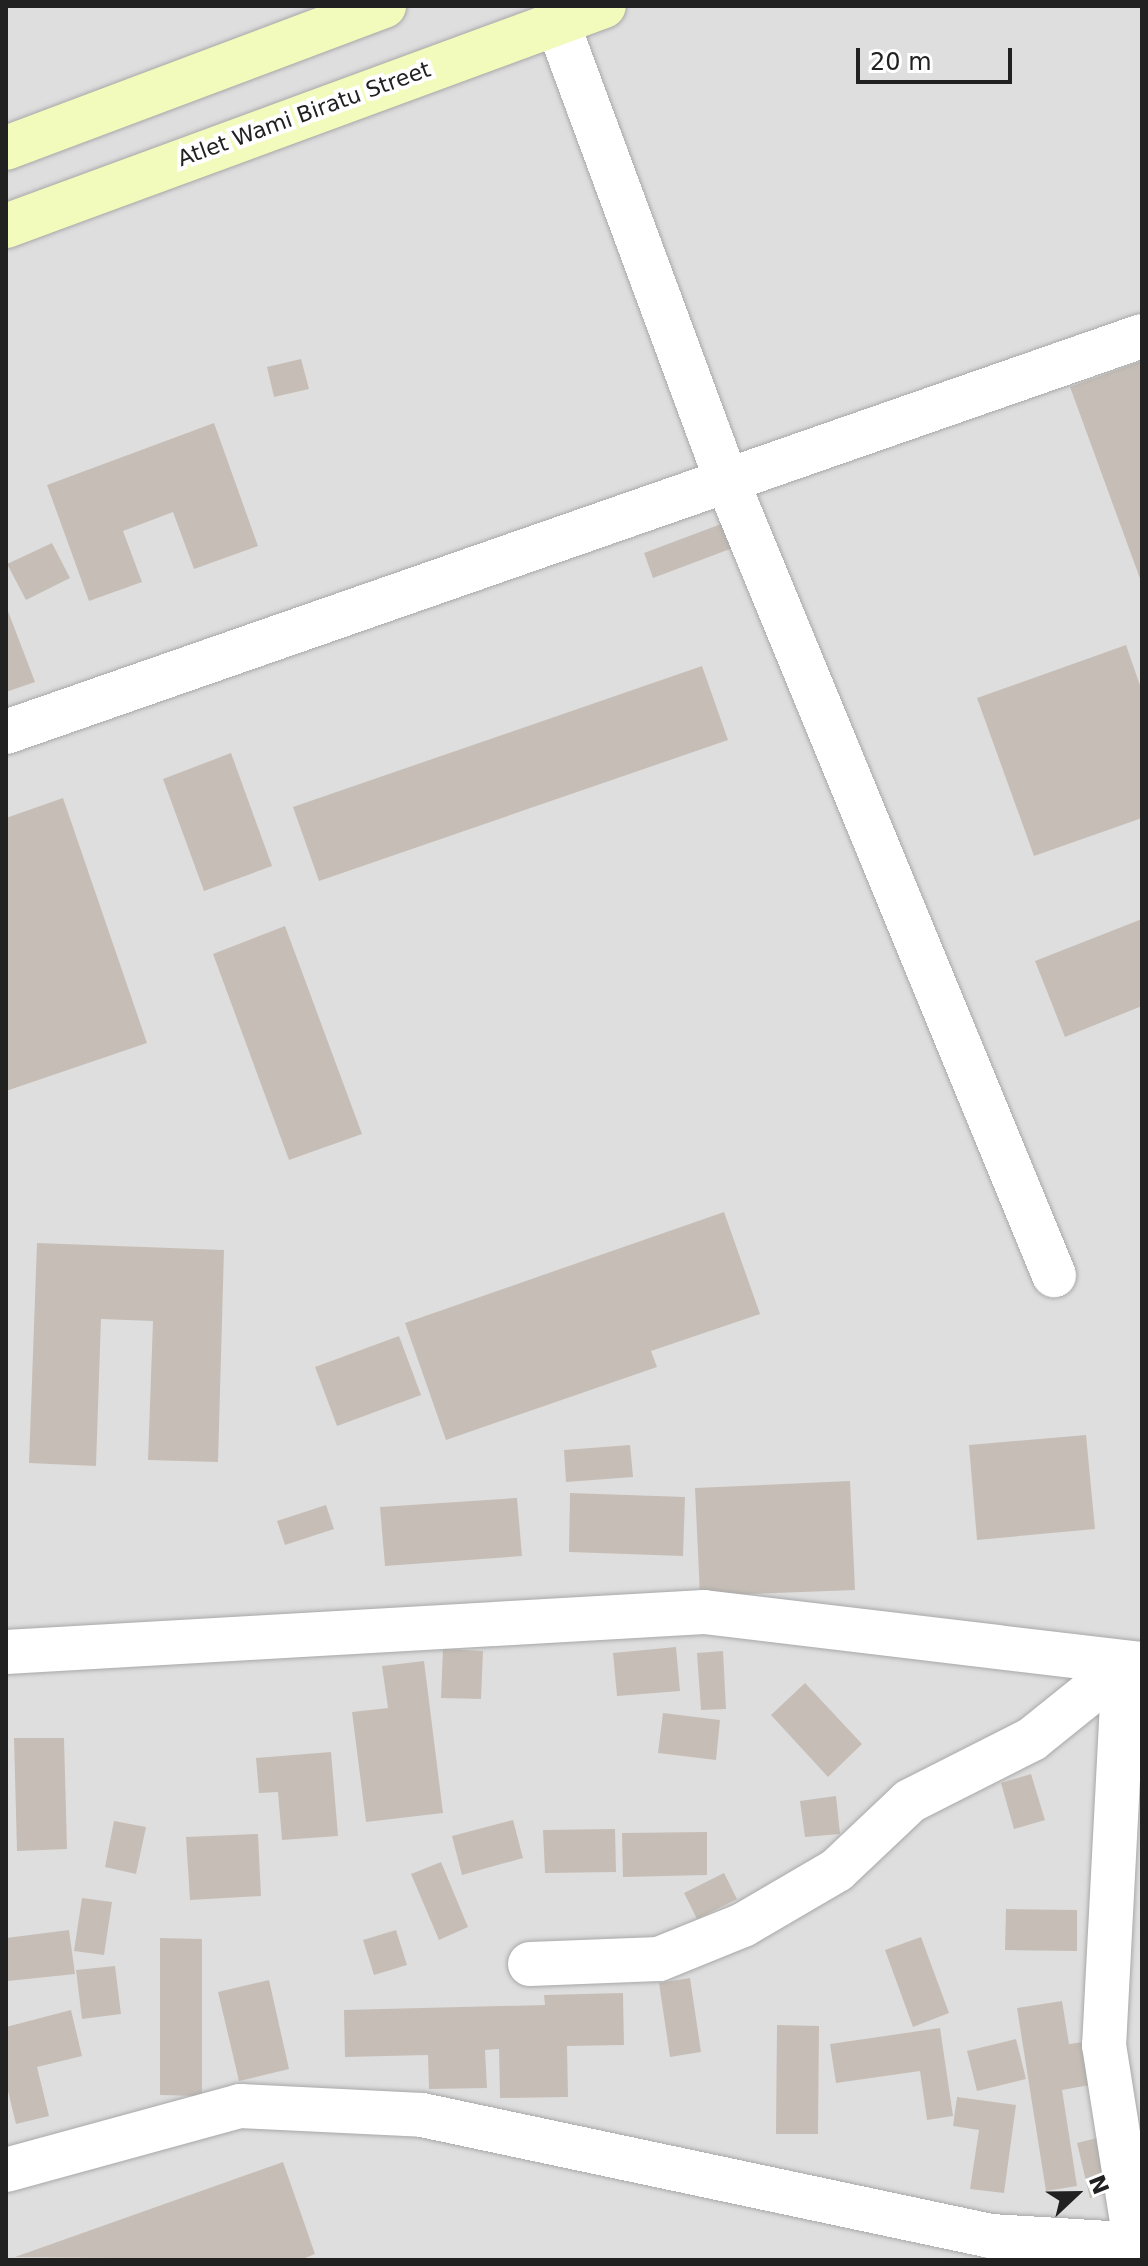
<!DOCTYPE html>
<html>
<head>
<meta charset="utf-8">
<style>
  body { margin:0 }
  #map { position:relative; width:1148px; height:2266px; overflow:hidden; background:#f1efe7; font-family:"DejaVu Sans",sans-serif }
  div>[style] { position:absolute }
  .residential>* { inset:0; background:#dfdede }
  .building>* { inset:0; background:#c6beb6 }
  .roads { filter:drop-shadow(0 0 2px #a8a8a8) drop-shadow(0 0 2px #a8a8a8) }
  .minor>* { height:44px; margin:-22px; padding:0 22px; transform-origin:22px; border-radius:22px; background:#fff }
  .secondary>* { height:44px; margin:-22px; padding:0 22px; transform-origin:22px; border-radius:22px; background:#f2fabc }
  span { translate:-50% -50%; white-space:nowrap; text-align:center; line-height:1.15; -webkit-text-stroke:8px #fff; paint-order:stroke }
  .street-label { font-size:22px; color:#212121 }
  .frame { position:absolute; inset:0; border:8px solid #212121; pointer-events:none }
  .north { position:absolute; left:1036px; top:2154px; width:80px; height:80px; -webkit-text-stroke:6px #fff; paint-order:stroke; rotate:68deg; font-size:22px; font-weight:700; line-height:32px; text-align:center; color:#212121 }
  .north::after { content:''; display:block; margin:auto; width:28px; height:36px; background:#212121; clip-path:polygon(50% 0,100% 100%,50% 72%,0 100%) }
  .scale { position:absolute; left:856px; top:48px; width:156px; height:36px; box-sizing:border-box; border:4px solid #212121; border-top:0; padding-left:10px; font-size:24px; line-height:28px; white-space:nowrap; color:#212121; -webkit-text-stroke:6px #fff; paint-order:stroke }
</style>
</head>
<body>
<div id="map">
  <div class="residential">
    <div style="clip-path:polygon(6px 6px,1142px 6px,1142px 2260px,6px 2260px)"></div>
  </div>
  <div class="building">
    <div style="clip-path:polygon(301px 359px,309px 389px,274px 397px,267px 367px)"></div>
    <div style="clip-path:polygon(1142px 361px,1142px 584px,1070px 387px)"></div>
    <div style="clip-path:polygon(214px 423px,258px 546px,194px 569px,173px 512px,123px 531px,142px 582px,89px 601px,47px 485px)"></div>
    <div style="clip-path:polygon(729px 521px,738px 546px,653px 578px,644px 553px)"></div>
    <div style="clip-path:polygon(52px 543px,70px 578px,26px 600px,7px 564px)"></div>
    <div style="clip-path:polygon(6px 606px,35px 682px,6px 692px)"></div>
    <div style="clip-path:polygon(1126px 645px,1142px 691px,1142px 818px,1034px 856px,977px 698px)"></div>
    <div style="clip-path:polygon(702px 666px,728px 740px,319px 881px,293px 807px)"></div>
    <div style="clip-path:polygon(231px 753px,272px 866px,204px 891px,163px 779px)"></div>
    <div style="clip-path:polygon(63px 798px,147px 1043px,6px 1091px,6px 818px)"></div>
    <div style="clip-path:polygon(1142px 919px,1142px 1006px,1065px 1037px,1035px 961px)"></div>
    <div style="clip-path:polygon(285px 926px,362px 1134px,289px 1160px,213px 954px)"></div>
    <div style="clip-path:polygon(724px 1212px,760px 1314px,651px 1351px,657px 1367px,446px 1440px,405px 1323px)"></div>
    <div style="clip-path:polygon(37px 1243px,224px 1250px,218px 1462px,148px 1460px,153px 1321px,101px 1319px,96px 1466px,29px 1463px)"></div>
    <div style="clip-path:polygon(399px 1336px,421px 1395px,337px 1426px,315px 1367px)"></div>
    <div style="clip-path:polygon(1086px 1435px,1095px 1529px,977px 1540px,969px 1445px)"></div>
    <div style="clip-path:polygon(630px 1445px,633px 1477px,566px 1482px,564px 1450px)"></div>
    <div style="clip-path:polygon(850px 1481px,855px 1590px,700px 1596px,695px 1488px)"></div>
    <div style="clip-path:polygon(570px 1493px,685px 1497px,683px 1556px,569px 1552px)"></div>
    <div style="clip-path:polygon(517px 1498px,522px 1556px,385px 1566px,380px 1507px)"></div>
    <div style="clip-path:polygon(326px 1505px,334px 1529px,285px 1545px,277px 1521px)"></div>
    <div style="clip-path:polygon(676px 1647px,680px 1691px,617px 1696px,613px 1653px)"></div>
    <div style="clip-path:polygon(443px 1649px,483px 1651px,481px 1699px,441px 1698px)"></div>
    <div style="clip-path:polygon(723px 1651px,726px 1709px,701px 1710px,697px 1653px)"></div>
    <div style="clip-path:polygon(424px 1661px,443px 1813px,366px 1822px,352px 1712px,388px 1708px,382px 1666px)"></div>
    <div style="clip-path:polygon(805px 1683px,862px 1744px,828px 1777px,771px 1715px)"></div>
    <div style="clip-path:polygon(663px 1713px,720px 1720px,716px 1760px,658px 1753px)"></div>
    <div style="clip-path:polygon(14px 1738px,64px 1738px,67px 1849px,17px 1851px)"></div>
    <div style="clip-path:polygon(331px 1752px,338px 1836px,282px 1840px,278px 1792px,259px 1793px,256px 1758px)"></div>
    <div style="clip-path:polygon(1031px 1774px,1045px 1820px,1014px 1829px,1001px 1783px)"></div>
    <div style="clip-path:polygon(836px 1796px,840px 1834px,805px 1837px,800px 1801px)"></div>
    <div style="clip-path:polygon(513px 1820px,523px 1858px,462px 1875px,452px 1836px)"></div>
    <div style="clip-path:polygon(114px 1821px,146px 1827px,136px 1874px,105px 1867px)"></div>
    <div style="clip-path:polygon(615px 1829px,616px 1872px,545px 1873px,543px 1830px)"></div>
    <div style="clip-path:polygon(707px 1832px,707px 1875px,623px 1877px,622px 1833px)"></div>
    <div style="clip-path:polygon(258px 1834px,261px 1896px,190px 1900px,186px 1837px)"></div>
    <div style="clip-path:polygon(441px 1862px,468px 1927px,439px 1940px,411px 1874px)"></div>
    <div style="clip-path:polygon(724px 1873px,737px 1899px,697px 1919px,684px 1893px)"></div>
    <div style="clip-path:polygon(82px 1898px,112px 1902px,104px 1955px,74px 1951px)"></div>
    <div style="clip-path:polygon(1006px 1909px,1077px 1910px,1077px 1951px,1005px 1950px)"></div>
    <div style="clip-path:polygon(69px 1930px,75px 1974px,8px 1981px,6px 1938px)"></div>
    <div style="clip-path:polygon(396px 1930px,407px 1965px,374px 1975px,363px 1940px)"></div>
    <div style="clip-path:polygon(921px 1937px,949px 2013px,913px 2027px,885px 1950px)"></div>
    <div style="clip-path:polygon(160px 1938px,202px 1939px,202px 2096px,160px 2095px)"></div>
    <div style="clip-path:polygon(115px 1966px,121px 2014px,82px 2019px,76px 1970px)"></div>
    <div style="clip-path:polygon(690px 1978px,701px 2052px,670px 2057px,659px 1983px)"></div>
    <div style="clip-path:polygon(269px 1980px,289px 2069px,239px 2081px,218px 1992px)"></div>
    <div style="clip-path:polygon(623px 1993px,624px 2045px,567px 2046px,568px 2097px,500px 2098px,499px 2049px,485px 2050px,487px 2088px,429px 2089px,428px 2055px,345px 2057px,344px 2010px,545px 2005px,544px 1995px)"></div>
    <div style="clip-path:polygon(1062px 2001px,1069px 2044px,1105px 2039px,1112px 2081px,1062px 2090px,1077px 2186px,1046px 2191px,1017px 2008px)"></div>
    <div style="clip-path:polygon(71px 2010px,82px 2056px,37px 2067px,49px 2116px,16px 2124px,6px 2083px,6px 2027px)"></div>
    <div style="clip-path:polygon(777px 2025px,819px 2026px,818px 2134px,776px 2134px)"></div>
    <div style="clip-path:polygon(940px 2028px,953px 2116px,927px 2120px,920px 2071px,836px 2083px,830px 2044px)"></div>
    <div style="clip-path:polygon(1016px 2039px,1026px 2079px,977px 2091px,967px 2051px)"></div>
    <div style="clip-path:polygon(957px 2097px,1016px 2105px,1004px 2193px,970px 2189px,979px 2130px,953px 2126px)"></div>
    <div style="clip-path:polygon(1109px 2135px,1122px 2191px,1090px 2198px,1077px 2143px)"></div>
    <div style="clip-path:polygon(283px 2162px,315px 2254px,300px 2260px,15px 2257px)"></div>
  </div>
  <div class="roads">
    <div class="minor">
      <div style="left:557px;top:22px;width:489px;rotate:69.7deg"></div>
      <div style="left:727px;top:481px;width:859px;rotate:67.62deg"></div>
      <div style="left:6px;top:732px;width:1203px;rotate:-19.22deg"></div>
      <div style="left:6px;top:1652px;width:699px;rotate:-3.28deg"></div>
      <div style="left:704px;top:1612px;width:441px;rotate:6.8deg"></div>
      <div style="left:1124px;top:1665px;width:381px;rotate:93deg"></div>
      <div style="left:1104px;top:2045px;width:218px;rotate:81deg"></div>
      <div style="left:530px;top:1964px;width:129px;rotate:-2.2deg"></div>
      <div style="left:659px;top:1959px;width:91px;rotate:-22deg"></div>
      <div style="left:743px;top:1925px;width:109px;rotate:-30.3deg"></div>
      <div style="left:837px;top:1870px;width:100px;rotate:-43.4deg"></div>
      <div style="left:910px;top:1801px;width:137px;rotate:-26.9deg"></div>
      <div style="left:1032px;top:1739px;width:118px;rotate:-38.8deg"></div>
      <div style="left:6px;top:2170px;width:243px;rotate:-15.3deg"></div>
      <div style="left:240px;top:2106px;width:182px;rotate:2.8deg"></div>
      <div style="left:422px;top:2115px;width:582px;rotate:12.01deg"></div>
      <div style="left:991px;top:2236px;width:151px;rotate:3.4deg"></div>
    </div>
    <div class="secondary">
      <div style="left:6px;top:148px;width:404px;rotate:-20.6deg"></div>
      <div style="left:6px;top:226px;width:637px;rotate:-20.2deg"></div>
    </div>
  </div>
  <div class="street-label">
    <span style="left:304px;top:114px;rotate:-20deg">Atlet Wami Biratu Street</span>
  </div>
  <div class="frame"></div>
  <div class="north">N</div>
  <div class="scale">20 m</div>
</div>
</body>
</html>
